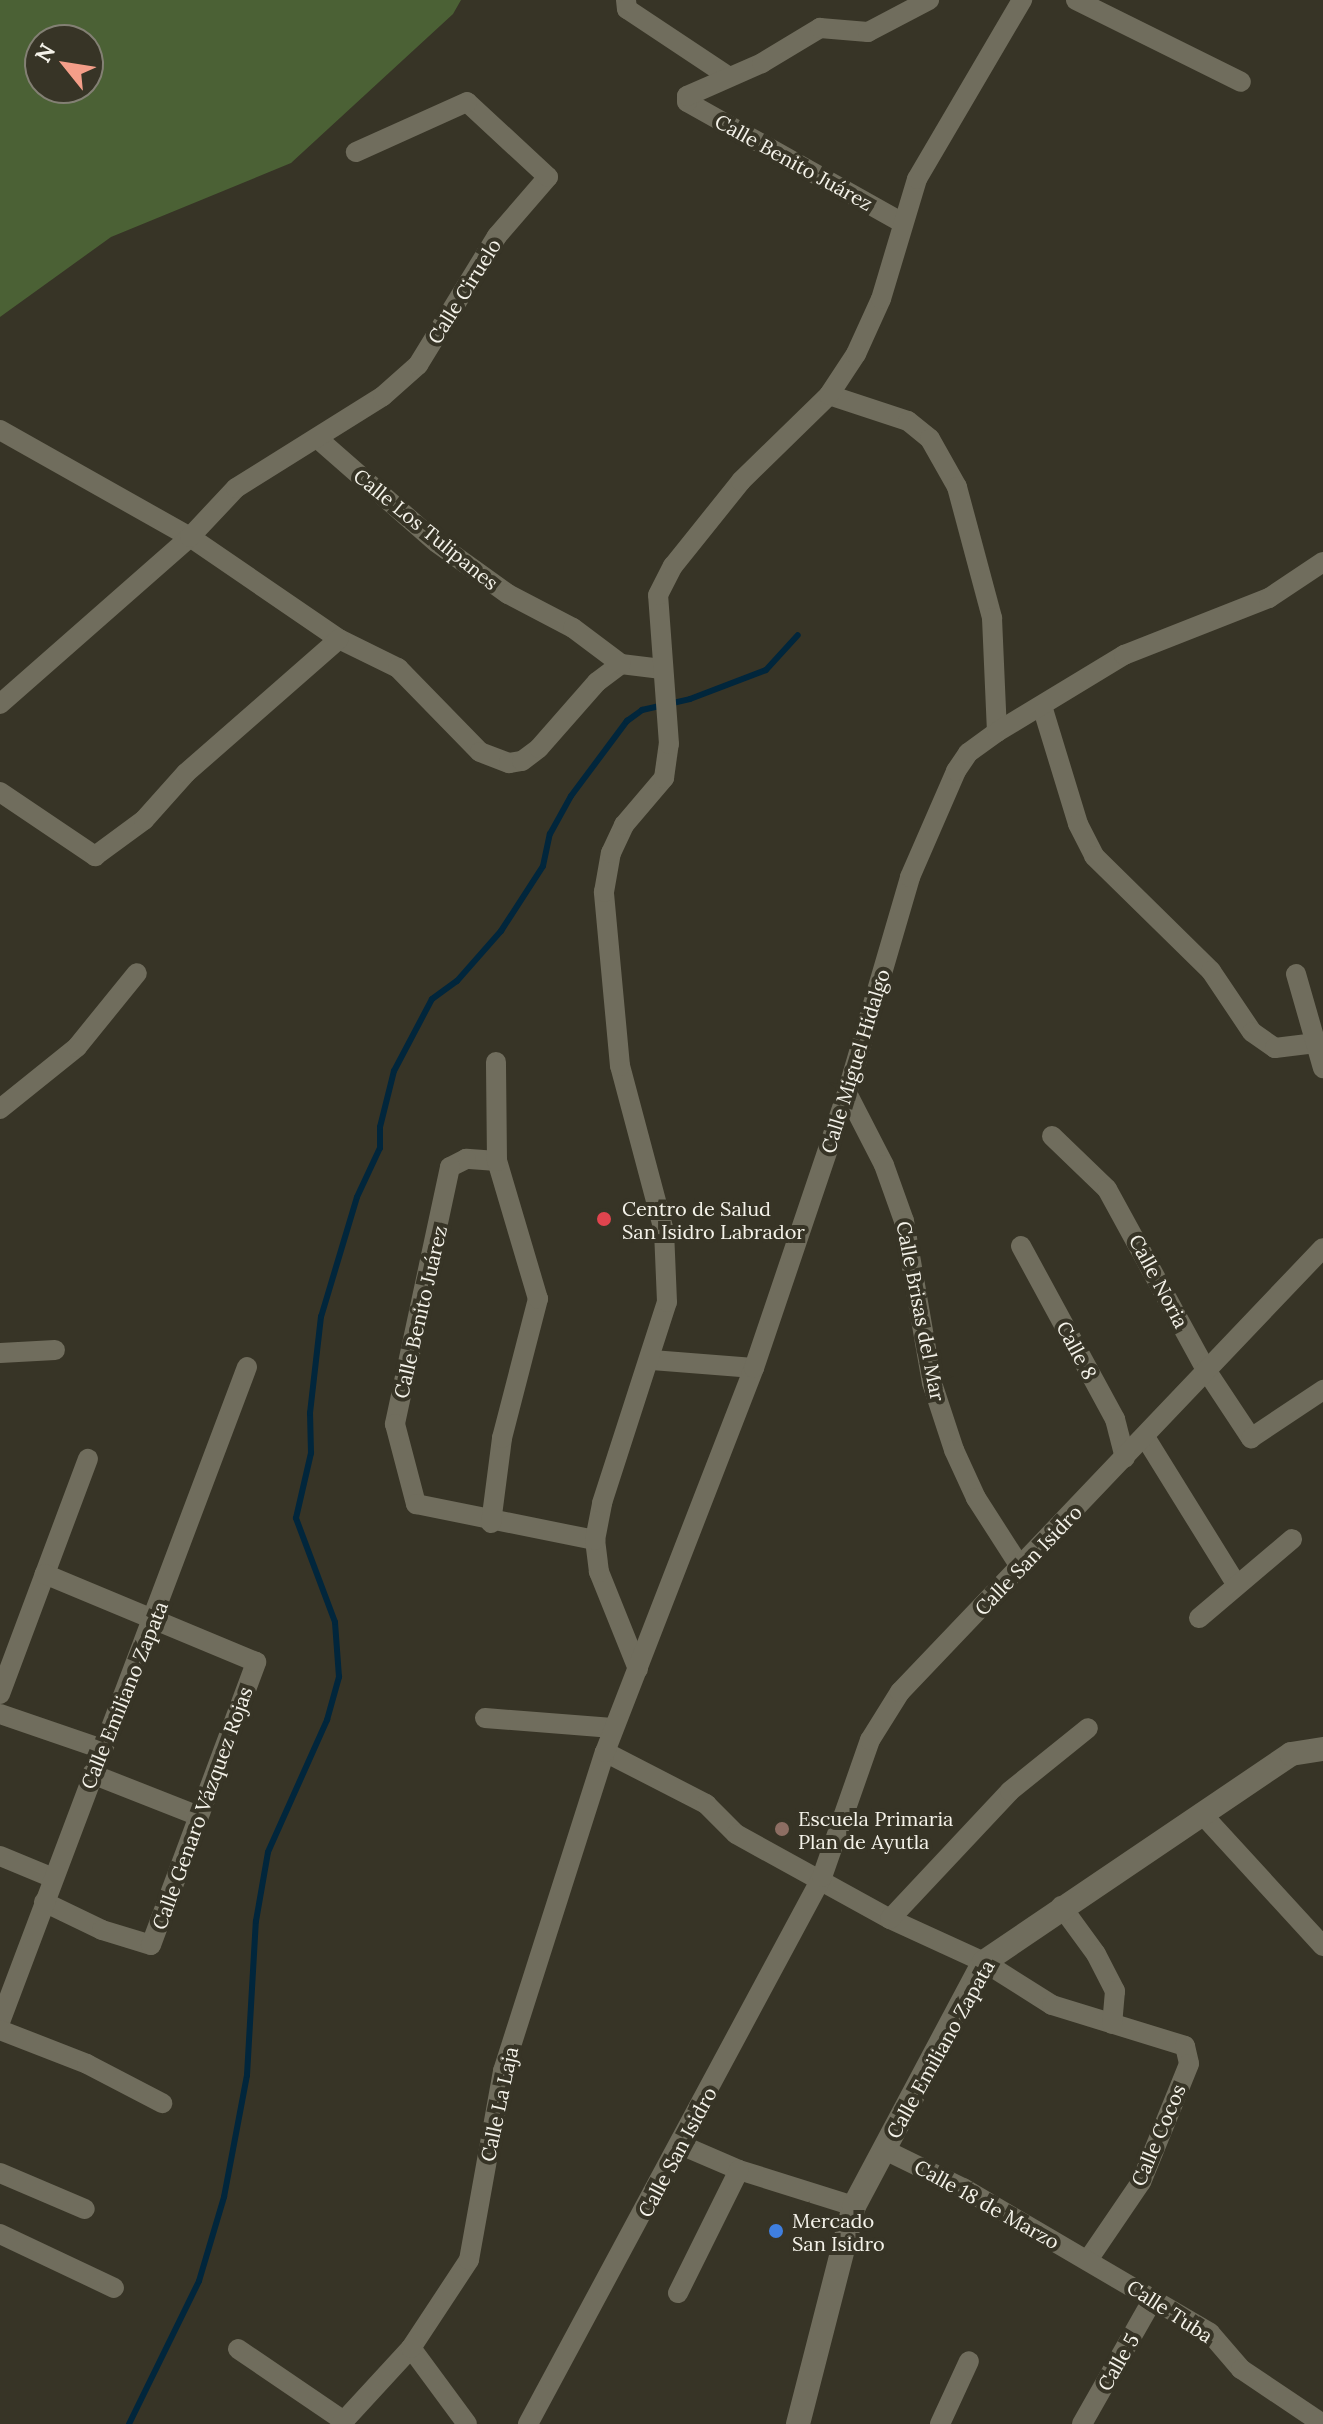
<!DOCTYPE html>
<html>
<head>
<meta charset="utf-8">
<style>
  body { margin:0 }
  #map { position:relative; width:1323px; height:2424px; overflow:hidden; background:#373426; font-family:Lora,serif }
  div>[style] { position:absolute }
  .green>* { inset:0; background:#4b6135 }
  .stream>* { height:6px; margin:-3px; padding:0 3px; transform-origin:3px; border-radius:3px; background:#01263c }
  .street>* { height:20px; margin:-10px; padding:0 10px; transform-origin:10px; border-radius:10px; background:#706d5d }
  .secondary>* { height:24px; margin:-12px; padding:0 12px; transform-origin:12px; border-radius:12px; background:#706d5d }
  .dots>* { width:22px; height:22px; translate:-50% -50%; box-sizing:border-box; border:4px solid #373426; border-radius:50% }
  span { translate:-50% -50%; white-space:nowrap; text-align:center; line-height:1.15; -webkit-text-stroke:8px #373426; paint-order:stroke }
  .street-label { font-size:20px; color:#f4f2e9 }
  .poi-label { font-size:20px; color:#f4f2e9 }
  .left { translate:0 -50%; text-align:left }
  .north { position:absolute; left:24px; top:24px; width:80px; height:80px; box-sizing:border-box; background:#373426; border:2px solid #838074; border-radius:50%; rotate:300deg; font-size:22px; font-weight:700; line-height:32px; text-align:center; color:#f4f2e9 }
  .north::after { content:''; display:block; margin:auto; width:28px; height:36px; background:#f49e89; clip-path:polygon(50% 0,100% 100%,50% 72%,0 100%) }
</style>
</head>
<body>
<div id="map">
  <div class="green">
    <div style="clip-path:polygon(evenodd,0 0,461px 0,453px 14px,291px 163px,111px 237px,0 317px,0 0,40px 40px,88px 40px,88px 88px,40px 88px,40px 40px)"></div>
  </div>
  <div class="stream">
    <div style="left:129px;top:2424px;width:159px;rotate:-63.9deg"></div>
    <div style="left:199px;top:2281px;width:88px;rotate:-73.4deg"></div>
    <div style="left:224px;top:2197px;width:124px;rotate:-79.3deg"></div>
    <div style="left:247px;top:2075px;width:154px;rotate:-86.7deg"></div>
    <div style="left:256px;top:1921px;width:70px;rotate:-80.1deg"></div>
    <div style="left:268px;top:1852px;width:145px;rotate:-65.9deg"></div>
    <div style="left:327px;top:1720px;width:45px;rotate:-74.4deg"></div>
    <div style="left:339px;top:1677px;width:55px;rotate:-94.2deg"></div>
    <div style="left:335px;top:1622px;width:111px;rotate:-110.6deg"></div>
    <div style="left:296px;top:1518px;width:67px;rotate:-77deg"></div>
    <div style="left:311px;top:1453px;width:40px;rotate:-91.4deg"></div>
    <div style="left:310px;top:1413px;width:97px;rotate:-83.5deg"></div>
    <div style="left:321px;top:1317px;width:125px;rotate:-73.3deg"></div>
    <div style="left:357px;top:1197px;width:54px;rotate:-64.9deg"></div>
    <div style="left:380px;top:1148px;width:21px;rotate:-90deg"></div>
    <div style="left:380px;top:1127px;width:58px;rotate:-76deg"></div>
    <div style="left:394px;top:1071px;width:81px;rotate:-62.2deg"></div>
    <div style="left:432px;top:999px;width:31px;rotate:-36deg"></div>
    <div style="left:457px;top:981px;width:67px;rotate:-48.7deg"></div>
    <div style="left:501px;top:931px;width:77px;rotate:-57.1deg"></div>
    <div style="left:543px;top:866px;width:33px;rotate:-78deg"></div>
    <div style="left:550px;top:834px;width:43px;rotate:-61.1deg"></div>
    <div style="left:571px;top:796px;width:94px;rotate:-53.3deg"></div>
    <div style="left:627px;top:721px;width:19px;rotate:-36deg"></div>
    <div style="left:642px;top:710px;width:49px;rotate:-12.9deg"></div>
    <div style="left:690px;top:699px;width:81px;rotate:-20.9deg"></div>
    <div style="left:766px;top:670px;width:47px;rotate:-47.6deg"></div>
  </div>
  <div class="street">
    <div style="left:626px;top:0;width:9px;rotate:84deg"></div>
    <div style="left:627px;top:9px;width:121px;rotate:33.6deg"></div>
    <div style="left:1076px;top:0;width:184px;rotate:26.4deg"></div>
    <div style="left:901px;top:222px;width:245px;rotate:-150.7deg"></div>
    <div style="left:687px;top:102px;width:6px;rotate:-90deg"></div>
    <div style="left:687px;top:96px;width:82px;rotate:-23.7deg"></div>
    <div style="left:762px;top:63px;width:68px;rotate:-31.1deg"></div>
    <div style="left:820px;top:28px;width:48px;rotate:4.8deg"></div>
    <div style="left:868px;top:32px;width:69px;rotate:-27.7deg"></div>
    <div style="left:829px;top:395px;width:83px;rotate:18.2deg"></div>
    <div style="left:908px;top:421px;width:28px;rotate:39deg"></div>
    <div style="left:930px;top:439px;width:55px;rotate:60.6deg"></div>
    <div style="left:957px;top:487px;width:136px;rotate:75deg"></div>
    <div style="left:992px;top:618px;width:114px;rotate:87.5deg"></div>
    <div style="left:0;top:430px;width:218px;rotate:29.4deg"></div>
    <div style="left:190px;top:537px;width:181px;rotate:34.4deg"></div>
    <div style="left:339px;top:639px;width:66px;rotate:26.2deg"></div>
    <div style="left:398px;top:668px;width:117px;rotate:45.7deg"></div>
    <div style="left:480px;top:752px;width:31px;rotate:21deg"></div>
    <div style="left:509px;top:763px;width:13px;rotate:-9deg"></div>
    <div style="left:522px;top:761px;width:21px;rotate:-37deg"></div>
    <div style="left:539px;top:748px;width:88px;rotate:-48.7deg"></div>
    <div style="left:597px;top:682px;width:30px;rotate:-37deg"></div>
    <div style="left:621px;top:664px;width:41px;rotate:7deg"></div>
    <div style="left:317px;top:438px;width:159px;rotate:41.2deg"></div>
    <div style="left:437px;top:543px;width:87px;rotate:35.7deg"></div>
    <div style="left:508px;top:594px;width:73px;rotate:27.6deg"></div>
    <div style="left:573px;top:628px;width:60px;rotate:36.9deg"></div>
    <div style="left:0;top:704px;width:253px;rotate:-41.3deg"></div>
    <div style="left:190px;top:537px;width:67px;rotate:-46.8deg"></div>
    <div style="left:236px;top:488px;width:173px;rotate:-32deg"></div>
    <div style="left:383px;top:396px;width:47px;rotate:-41.5deg"></div>
    <div style="left:418px;top:365px;width:151px;rotate:-58.5deg"></div>
    <div style="left:497px;top:236px;width:78px;rotate:-49.2deg"></div>
    <div style="left:548px;top:177px;width:110px;rotate:-137.2deg"></div>
    <div style="left:467px;top:102px;width:122px;rotate:155.8deg"></div>
    <div style="left:1042px;top:706px;width:123px;rotate:73deg"></div>
    <div style="left:1078px;top:824px;width:36px;rotate:63deg"></div>
    <div style="left:1094px;top:856px;width:164px;rotate:44.5deg"></div>
    <div style="left:1211px;top:971px;width:73px;rotate:56.1deg"></div>
    <div style="left:1252px;top:1032px;width:28px;rotate:35deg"></div>
    <div style="left:1275px;top:1048px;width:39px;rotate:-7deg"></div>
    <div style="left:0;top:792px;width:115px;rotate:34deg"></div>
    <div style="left:95px;top:856px;width:61px;rotate:-36.3deg"></div>
    <div style="left:144px;top:820px;width:63px;rotate:-48.2deg"></div>
    <div style="left:186px;top:773px;width:203px;rotate:-41.2deg"></div>
    <div style="left:1296px;top:974px;width:98px;rotate:74deg"></div>
    <div style="left:847px;top:1093px;width:81px;rotate:62.8deg"></div>
    <div style="left:884px;top:1165px;width:59px;rotate:70.3deg"></div>
    <div style="left:904px;top:1221px;width:164px;rotate:80.2deg"></div>
    <div style="left:932px;top:1383px;width:71px;rotate:71.8deg"></div>
    <div style="left:954px;top:1450px;width:53px;rotate:65.4deg"></div>
    <div style="left:976px;top:1498px;width:83px;rotate:57.3deg"></div>
    <div style="left:0;top:1109px;width:99px;rotate:-38.8deg"></div>
    <div style="left:77px;top:1047px;width:95px;rotate:-51deg"></div>
    <div style="left:1052px;top:1136px;width:76px;rotate:43.9deg"></div>
    <div style="left:1107px;top:1189px;width:206px;rotate:61.3deg"></div>
    <div style="left:1206px;top:1370px;width:82px;rotate:56.5deg"></div>
    <div style="left:1251px;top:1438px;width:87px;rotate:-33.7deg"></div>
    <div style="left:497px;top:1161px;width:31px;rotate:-176deg"></div>
    <div style="left:466px;top:1159px;width:18px;rotate:153deg"></div>
    <div style="left:450px;top:1167px;width:263px;rotate:102.1deg"></div>
    <div style="left:395px;top:1424px;width:83px;rotate:75.3deg"></div>
    <div style="left:416px;top:1504px;width:183px;rotate:11.4deg"></div>
    <div style="left:1021px;top:1246px;width:197px;rotate:61.5deg"></div>
    <div style="left:1115px;top:1419px;width:40px;rotate:75.6deg"></div>
    <div style="left:0;top:1353px;width:55px;rotate:-3.1deg"></div>
    <div style="left:652px;top:1360px;width:102px;rotate:4.5deg"></div>
    <div style="left:1145px;top:1437px;width:173px;rotate:58.2deg"></div>
    <div style="left:491px;top:1523px;width:86px;rotate:-82.6deg"></div>
    <div style="left:502px;top:1438px;width:144px;rotate:-75.5deg"></div>
    <div style="left:538px;top:1299px;width:144px;rotate:-106.5deg"></div>
    <div style="left:497px;top:1161px;width:99px;rotate:-90.6deg"></div>
    <div style="left:1199px;top:1618px;width:122px;rotate:-40.3deg"></div>
    <div style="left:638px;top:1669px;width:105px;rotate:-111.9deg"></div>
    <div style="left:599px;top:1572px;width:32px;rotate:-97deg"></div>
    <div style="left:595px;top:1540px;width:38px;rotate:-79deg"></div>
    <div style="left:602px;top:1503px;width:211px;rotate:-72.1deg"></div>
    <div style="left:667px;top:1302px;width:71px;rotate:-92.4deg"></div>
    <div style="left:664px;top:1231px;width:171px;rotate:-104.9deg"></div>
    <div style="left:620px;top:1066px;width:175px;rotate:-95.3deg"></div>
    <div style="left:604px;top:892px;width:40px;rotate:-80deg"></div>
    <div style="left:611px;top:853px;width:31px;rotate:-65deg"></div>
    <div style="left:624px;top:825px;width:62px;rotate:-49.6deg"></div>
    <div style="left:664px;top:778px;width:34px;rotate:-82deg"></div>
    <div style="left:669px;top:744px;width:149px;rotate:-94.2deg"></div>
    <div style="left:658px;top:595px;width:33px;rotate:-63deg"></div>
    <div style="left:673px;top:566px;width:109px;rotate:-51.3deg"></div>
    <div style="left:741px;top:481px;width:123px;rotate:-44.3deg"></div>
    <div style="left:829px;top:395px;width:49px;rotate:-56.6deg"></div>
    <div style="left:856px;top:354px;width:60px;rotate:-65.6deg"></div>
    <div style="left:881px;top:299px;width:125px;rotate:-73.3deg"></div>
    <div style="left:917px;top:179px;width:208px;rotate:-59.6deg"></div>
    <div style="left:0;top:1694px;width:251px;rotate:-69.5deg"></div>
    <div style="left:0;top:1714px;width:108px;rotate:18.9deg"></div>
    <div style="left:485px;top:1718px;width:128px;rotate:4.5deg"></div>
    <div style="left:605px;top:1752px;width:114px;rotate:27.2deg"></div>
    <div style="left:706px;top:1804px;width:42px;rotate:45deg"></div>
    <div style="left:736px;top:1834px;width:176px;rotate:28.9deg"></div>
    <div style="left:890px;top:1919px;width:103px;rotate:24.6deg"></div>
    <div style="left:984px;top:1962px;width:80px;rotate:32.3deg"></div>
    <div style="left:1052px;top:2005px;width:139px;rotate:17.1deg"></div>
    <div style="left:1185px;top:2046px;width:18px;rotate:77deg"></div>
    <div style="left:1189px;top:2064px;width:127px;rotate:112.1deg"></div>
    <div style="left:1141px;top:2182px;width:94px;rotate:124.2deg"></div>
    <div style="left:92px;top:1774px;width:112px;rotate:21.5deg"></div>
    <div style="left:1202px;top:1814px;width:179px;rotate:47.5deg"></div>
    <div style="left:0;top:1856px;width:57px;rotate:22.5deg"></div>
    <div style="left:44px;top:1902px;width:64px;rotate:25.8deg"></div>
    <div style="left:102px;top:1930px;width:51px;rotate:17deg"></div>
    <div style="left:151px;top:1945px;width:302px;rotate:-69.6deg"></div>
    <div style="left:256px;top:1662px;width:229px;rotate:-157.4deg"></div>
    <div style="left:1061px;top:1906px;width:59px;rotate:53.9deg"></div>
    <div style="left:1096px;top:1954px;width:42px;rotate:62.8deg"></div>
    <div style="left:1115px;top:1991px;width:33px;rotate:95deg"></div>
    <div style="left:890px;top:1919px;width:175px;rotate:-46.8deg"></div>
    <div style="left:1010px;top:1791px;width:100px;rotate:-38.9deg"></div>
    <div style="left:0;top:2022px;width:700px;rotate:-69.34deg"></div>
    <div style="left:0;top:2030px;width:93px;rotate:21.3deg"></div>
    <div style="left:87px;top:2064px;width:85px;rotate:27.5deg"></div>
    <div style="left:681px;top:2145px;width:63px;rotate:23.3deg"></div>
    <div style="left:739px;top:2170px;width:121px;rotate:17.4deg"></div>
    <div style="left:885px;top:2150px;width:87px;rotate:26deg"></div>
    <div style="left:963px;top:2188px;width:286px;rotate:30.4deg"></div>
    <div style="left:1210px;top:2333px;width:48px;rotate:49.3deg"></div>
    <div style="left:1241px;top:2369px;width:99px;rotate:33.9deg"></div>
    <div style="left:0;top:2173px;width:92px;rotate:23deg"></div>
    <div style="left:0;top:2234px;width:126px;rotate:25.3deg"></div>
    <div style="left:678px;top:2293px;width:137px;rotate:-63.6deg"></div>
    <div style="left:411px;top:2348px;width:94px;rotate:53.6deg"></div>
    <div style="left:238px;top:2349px;width:128px;rotate:34.2deg"></div>
    <div style="left:341px;top:2424px;width:103px;rotate:-47.4deg"></div>
    <div style="left:411px;top:2348px;width:105px;rotate:-56.6deg"></div>
    <div style="left:469px;top:2260px;width:192px;rotate:-79.8deg"></div>
    <div style="left:503px;top:2071px;width:335px;rotate:-72.3deg"></div>
    <div style="left:605px;top:1752px;width:412px;rotate:-68.8deg"></div>
    <div style="left:754px;top:1368px;width:290px;rotate:-71.3deg"></div>
    <div style="left:847px;top:1093px;width:225px;rotate:-73.7deg"></div>
    <div style="left:910px;top:877px;width:116px;rotate:-66.5deg"></div>
    <div style="left:956px;top:771px;width:22px;rotate:-56deg"></div>
    <div style="left:968px;top:753px;width:36px;rotate:-36deg"></div>
    <div style="left:997px;top:732px;width:149px;rotate:-31.2deg"></div>
    <div style="left:1124px;top:655px;width:156px;rotate:-21.5deg"></div>
    <div style="left:1269px;top:598px;width:65px;rotate:-33.7deg"></div>
    <div style="left:528px;top:2424px;width:621px;rotate:-61.74deg"></div>
    <div style="left:822px;top:1877px;width:145px;rotate:-70.7deg"></div>
    <div style="left:870px;top:1740px;width:57px;rotate:-58deg"></div>
    <div style="left:900px;top:1692px;width:613px;rotate:-46.39deg"></div>
    <div style="left:940px;top:2424px;width:69px;rotate:-65.3deg"></div>
    <div style="left:1082px;top:2424px;width:144px;rotate:-60.4deg"></div>
  </div>
  <div class="secondary">
    <div style="left:798px;top:2424px;width:225px;rotate:-75.6deg"></div>
    <div style="left:854px;top:2206px;width:276px;rotate:-62deg"></div>
    <div style="left:984px;top:1962px;width:371px;rotate:-34.1deg"></div>
    <div style="left:1291px;top:1754px;width:32px;rotate:-9deg"></div>
  </div>
  <div class="dots">
    <div style="left:604px;top:1219px;background:#e0444e"></div>
    <div style="left:782px;top:1829px;background:#8d6e63"></div>
    <div style="left:776px;top:2231px;background:#3f7fe0"></div>
  </div>
  <div class="street-label">
    <span style="left:794px;top:162px;rotate:29deg">Calle Benito Juárez</span>
    <span style="left:464px;top:291px;rotate:-58deg">Calle Ciruelo</span>
    <span style="left:426px;top:529px;rotate:39deg">Calle Los Tulipanes</span>
    <span style="left:855px;top:1061px;rotate:-73deg">Calle Miguel Hidalgo</span>
    <span style="left:1159px;top:1281px;rotate:62deg">Calle Noria</span>
    <span style="left:921px;top:1311px;rotate:79deg">Calle Brisas del Mar</span>
    <span style="left:420px;top:1312px;rotate:-77deg">Calle Benito Juárez</span>
    <span style="left:1077px;top:1350px;rotate:62deg">Calle 8</span>
    <span style="left:1028px;top:1560px;rotate:-46deg">Calle San Isidro</span>
    <span style="left:124px;top:1695px;rotate:-68deg">Calle Emiliano Zapata</span>
    <span style="left:202px;top:1808px;rotate:-70deg">Calle Genaro Vázquez Rojas</span>
    <span style="left:940px;top:2049px;rotate:-61deg">Calle Emiliano Zapata</span>
    <span style="left:499px;top:2104px;rotate:-78deg">Calle La Laja</span>
    <span style="left:1158px;top:2135px;rotate:-67deg">Calle Cocos</span>
    <span style="left:677px;top:2152px;rotate:-62deg">Calle San Isidro</span>
    <span style="left:987px;top:2204px;rotate:29deg">Calle 18 de Marzo</span>
    <span style="left:1170px;top:2311px;rotate:33deg">Calle Tuba</span>
    <span style="left:1118px;top:2362px;rotate:-60deg">Calle 5</span>
  </div>
  <div class="poi-label">
    <span class="left" style="left:622px;top:1220px">Centro de Salud<br>San Isidro Labrador</span>
    <span class="left" style="left:798px;top:1830px">Escuela Primaria<br>Plan de Ayutla</span>
    <span class="left" style="left:792px;top:2232px">Mercado<br>San Isidro</span>
  </div>
  <div class="north">N</div>
</div>
</body>
</html>
